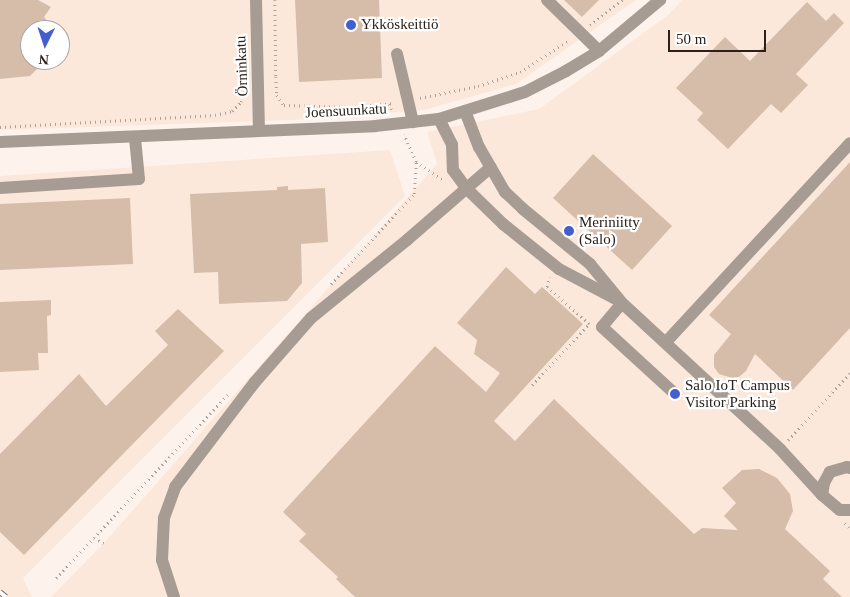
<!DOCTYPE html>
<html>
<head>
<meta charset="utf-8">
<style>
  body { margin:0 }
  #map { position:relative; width:850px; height:597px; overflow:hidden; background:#fef3ec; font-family:Georgia,serif }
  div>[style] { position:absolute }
  .built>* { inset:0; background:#fce8da }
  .building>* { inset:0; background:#d6bdaa }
  .path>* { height:2.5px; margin-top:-1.25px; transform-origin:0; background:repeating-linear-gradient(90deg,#ada29b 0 1px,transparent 0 5px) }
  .minor>* { height:12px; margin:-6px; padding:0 6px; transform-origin:6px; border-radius:6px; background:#a79c94 }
  .rail>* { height:5.5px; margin-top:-2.75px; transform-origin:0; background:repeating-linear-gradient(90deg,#fff 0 11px,#786e67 0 22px); box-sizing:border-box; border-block:1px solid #786e67 }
  .dots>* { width:14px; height:14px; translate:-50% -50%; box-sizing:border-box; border:2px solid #fff; border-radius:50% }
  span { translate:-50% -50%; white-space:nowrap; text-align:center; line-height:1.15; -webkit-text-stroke:4.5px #fff; paint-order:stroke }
  .poi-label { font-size:15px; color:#2a211a }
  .left { translate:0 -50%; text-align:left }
  .street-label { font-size:15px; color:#2a211a }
  .north { position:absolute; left:20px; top:20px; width:50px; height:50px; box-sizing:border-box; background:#fff; border:1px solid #aaa6a3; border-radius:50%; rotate:184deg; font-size:14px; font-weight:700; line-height:20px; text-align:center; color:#2a211a }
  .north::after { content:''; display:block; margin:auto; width:18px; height:22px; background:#425ed1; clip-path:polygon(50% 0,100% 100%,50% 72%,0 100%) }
  .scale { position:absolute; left:668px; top:30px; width:98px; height:22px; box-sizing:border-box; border:2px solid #2a211a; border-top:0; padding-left:6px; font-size:15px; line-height:18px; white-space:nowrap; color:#2a211a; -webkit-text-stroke:4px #fff; paint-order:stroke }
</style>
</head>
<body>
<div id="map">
  <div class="built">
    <div style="clip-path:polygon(evenodd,0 0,636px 0,516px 84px,424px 110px,294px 120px,0 130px,0 0,30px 30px,60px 30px,60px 60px,30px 60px,30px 30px)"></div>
    <div style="clip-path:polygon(682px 0,850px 0,850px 597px,51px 597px,104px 543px,437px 164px,427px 132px,539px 109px,668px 15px)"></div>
    <div style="clip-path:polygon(390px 150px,405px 196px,23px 578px,32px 597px,0 597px,0 176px)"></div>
  </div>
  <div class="building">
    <div style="clip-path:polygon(0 0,38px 0,51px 7px,44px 17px,55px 30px,30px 30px,30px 60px,46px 60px,30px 76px,0 79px)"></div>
    <div style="clip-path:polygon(295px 0,379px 0,382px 78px,299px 82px)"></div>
    <div style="clip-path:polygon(564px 0,599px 0,582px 17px)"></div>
    <div style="clip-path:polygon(807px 2px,826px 21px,834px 13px,844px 23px,796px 74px,808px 85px,781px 113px,771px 104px,728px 149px,697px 120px,703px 113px,676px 88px,725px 37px,750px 61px)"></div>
    <div style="clip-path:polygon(593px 154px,672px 226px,632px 270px,553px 198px)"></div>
    <div style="clip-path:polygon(850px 162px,850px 328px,793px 390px,755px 354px,746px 371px,739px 377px,732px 378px,719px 374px,714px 367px,714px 355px,731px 334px,709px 315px)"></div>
    <div style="clip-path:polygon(288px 186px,288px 190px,325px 188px,328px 242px,301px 244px,302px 283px,287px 301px,219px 304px,218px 272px,194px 273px,190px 194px,277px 190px,277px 187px)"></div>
    <div style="clip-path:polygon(130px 198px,133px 264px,0 270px,0 204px)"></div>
    <div style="clip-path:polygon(506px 267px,535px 294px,542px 287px,583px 324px,494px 421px,515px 441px,554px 399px,694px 534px,702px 528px,738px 530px,724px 516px,736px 503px,722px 488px,742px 470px,759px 469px,777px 478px,790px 494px,793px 511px,785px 529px,830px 571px,823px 579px,842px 597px,355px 597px,336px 579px,338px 577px,299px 541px,306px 534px,283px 512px,435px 346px,486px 392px,500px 373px,474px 354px,477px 340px,457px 323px)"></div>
    <div style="clip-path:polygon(51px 300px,51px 315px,47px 316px,48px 353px,38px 353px,39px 370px,0 372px,0 302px)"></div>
    <div style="clip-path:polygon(178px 309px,224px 351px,24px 555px,0 532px,0 454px,79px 374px,106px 406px,168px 345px,155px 331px)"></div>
  </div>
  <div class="path">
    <div style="left:275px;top:0;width:77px;rotate:89.3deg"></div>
    <div style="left:276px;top:77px;width:18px;rotate:87deg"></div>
    <div style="left:277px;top:95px;width:12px;rotate:55deg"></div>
    <div style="left:284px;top:105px;width:66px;rotate:1.7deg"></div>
    <div style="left:350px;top:107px;width:45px;rotate:-5.1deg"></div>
    <div style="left:590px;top:25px;width:41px;rotate:-38deg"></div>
    <div style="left:420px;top:98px;width:59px;rotate:-11.7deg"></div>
    <div style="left:478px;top:86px;width:44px;rotate:-18.4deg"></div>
    <div style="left:520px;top:72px;width:59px;rotate:-33.1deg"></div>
    <div style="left:389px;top:104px;width:9px;rotate:63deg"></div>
    <div style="left:0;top:127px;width:215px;rotate:-3.2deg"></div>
    <div style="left:215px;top:115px;width:17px;rotate:-13deg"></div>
    <div style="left:232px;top:111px;width:13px;rotate:-45deg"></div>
    <div style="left:241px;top:102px;width:12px;rotate:-70deg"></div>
    <div style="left:416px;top:162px;width:33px;rotate:33deg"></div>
    <div style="left:331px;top:284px;width:122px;rotate:-47.3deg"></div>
    <div style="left:414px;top:194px;width:32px;rotate:-86deg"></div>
    <div style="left:416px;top:162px;width:30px;rotate:-114deg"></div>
    <div style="left:532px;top:385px;width:83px;rotate:-46.9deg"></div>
    <div style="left:589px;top:324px;width:56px;rotate:-138.6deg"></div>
    <div style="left:547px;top:287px;width:10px;rotate:-79deg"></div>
    <div style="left:788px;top:440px;width:91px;rotate:-47.2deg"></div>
    <div style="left:845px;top:523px;width:7px;rotate:45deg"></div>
    <div style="left:94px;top:538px;width:11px;rotate:27deg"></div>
    <div style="left:56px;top:578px;width:252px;rotate:-46.9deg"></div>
  </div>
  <div class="minor">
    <div style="left:256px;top:0;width:131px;rotate:88.7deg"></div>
    <div style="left:547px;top:0;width:73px;rotate:44.4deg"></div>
    <div style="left:397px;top:54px;width:70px;rotate:76.8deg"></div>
    <div style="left:465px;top:111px;width:39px;rotate:69deg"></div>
    <div style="left:479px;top:147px;width:52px;rotate:60deg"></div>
    <div style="left:505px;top:192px;width:25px;rotate:43deg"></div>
    <div style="left:523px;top:209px;width:87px;rotate:39.4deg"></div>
    <div style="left:590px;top:264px;width:50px;rotate:50.6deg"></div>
    <div style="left:622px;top:303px;width:215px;rotate:42.7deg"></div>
    <div style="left:780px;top:449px;width:62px;rotate:47.6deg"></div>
    <div style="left:439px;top:119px;width:29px;rotate:63deg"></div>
    <div style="left:452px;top:145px;width:25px;rotate:88deg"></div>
    <div style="left:453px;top:170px;width:22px;rotate:54deg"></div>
    <div style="left:466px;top:188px;width:52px;rotate:44.2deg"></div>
    <div style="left:503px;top:224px;width:72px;rotate:38.8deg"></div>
    <div style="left:559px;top:269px;width:64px;rotate:27.8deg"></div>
    <div style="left:0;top:142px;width:375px;rotate:-2.4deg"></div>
    <div style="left:375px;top:126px;width:64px;rotate:-6.2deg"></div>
    <div style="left:439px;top:119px;width:90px;rotate:-17.4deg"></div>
    <div style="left:525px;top:92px;width:46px;rotate:-27.1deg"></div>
    <div style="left:566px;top:71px;width:39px;rotate:-31deg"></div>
    <div style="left:599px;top:51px;width:80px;rotate:-39.9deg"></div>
    <div style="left:0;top:188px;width:139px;rotate:-3.7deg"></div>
    <div style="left:139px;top:179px;width:41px;rotate:-95.6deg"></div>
    <div style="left:622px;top:303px;width:31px;rotate:130deg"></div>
    <div style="left:602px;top:327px;width:99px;rotate:42.5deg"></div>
    <div style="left:666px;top:342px;width:271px;rotate:-47.2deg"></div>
    <div style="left:850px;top:468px;width:3px;rotate:-162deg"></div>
    <div style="left:847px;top:467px;width:18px;rotate:164deg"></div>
    <div style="left:830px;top:472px;width:13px;rotate:119deg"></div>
    <div style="left:824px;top:483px;width:12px;rotate:99deg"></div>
    <div style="left:822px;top:495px;width:23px;rotate:40deg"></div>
    <div style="left:840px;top:510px;width:10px"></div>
    <div style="left:174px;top:597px;width:39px;rotate:-108deg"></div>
    <div style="left:162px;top:560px;width:42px;rotate:-87.3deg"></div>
    <div style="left:164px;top:518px;width:33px;rotate:-70deg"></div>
    <div style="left:175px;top:487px;width:132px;rotate:-52.7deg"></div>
    <div style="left:255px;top:382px;width:85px;rotate:-48.8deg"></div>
    <div style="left:311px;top:318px;width:124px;rotate:-39.1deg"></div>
    <div style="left:407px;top:240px;width:111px;rotate:-41deg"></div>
  </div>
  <div class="rail">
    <div style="left:0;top:592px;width:8px;rotate:40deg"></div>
  </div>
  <div class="dots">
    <div style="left:351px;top:25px;background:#425ed1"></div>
    <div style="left:569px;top:231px;background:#425ed1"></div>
    <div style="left:675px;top:394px;background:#425ed1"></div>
  </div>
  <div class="poi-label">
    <span class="left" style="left:361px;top:25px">Ykköskeittiö</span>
    <span class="left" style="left:579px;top:231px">Meriniitty<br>(Salo)</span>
    <span class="left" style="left:685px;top:394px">Salo IoT Campus<br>Visitor Parking</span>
  </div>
  <div class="street-label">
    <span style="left:242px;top:66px;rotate:-92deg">Örninkatu</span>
    <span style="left:346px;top:111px;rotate:-3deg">Joensuunkatu</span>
  </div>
  <div class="north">N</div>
  <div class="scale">50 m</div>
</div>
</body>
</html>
